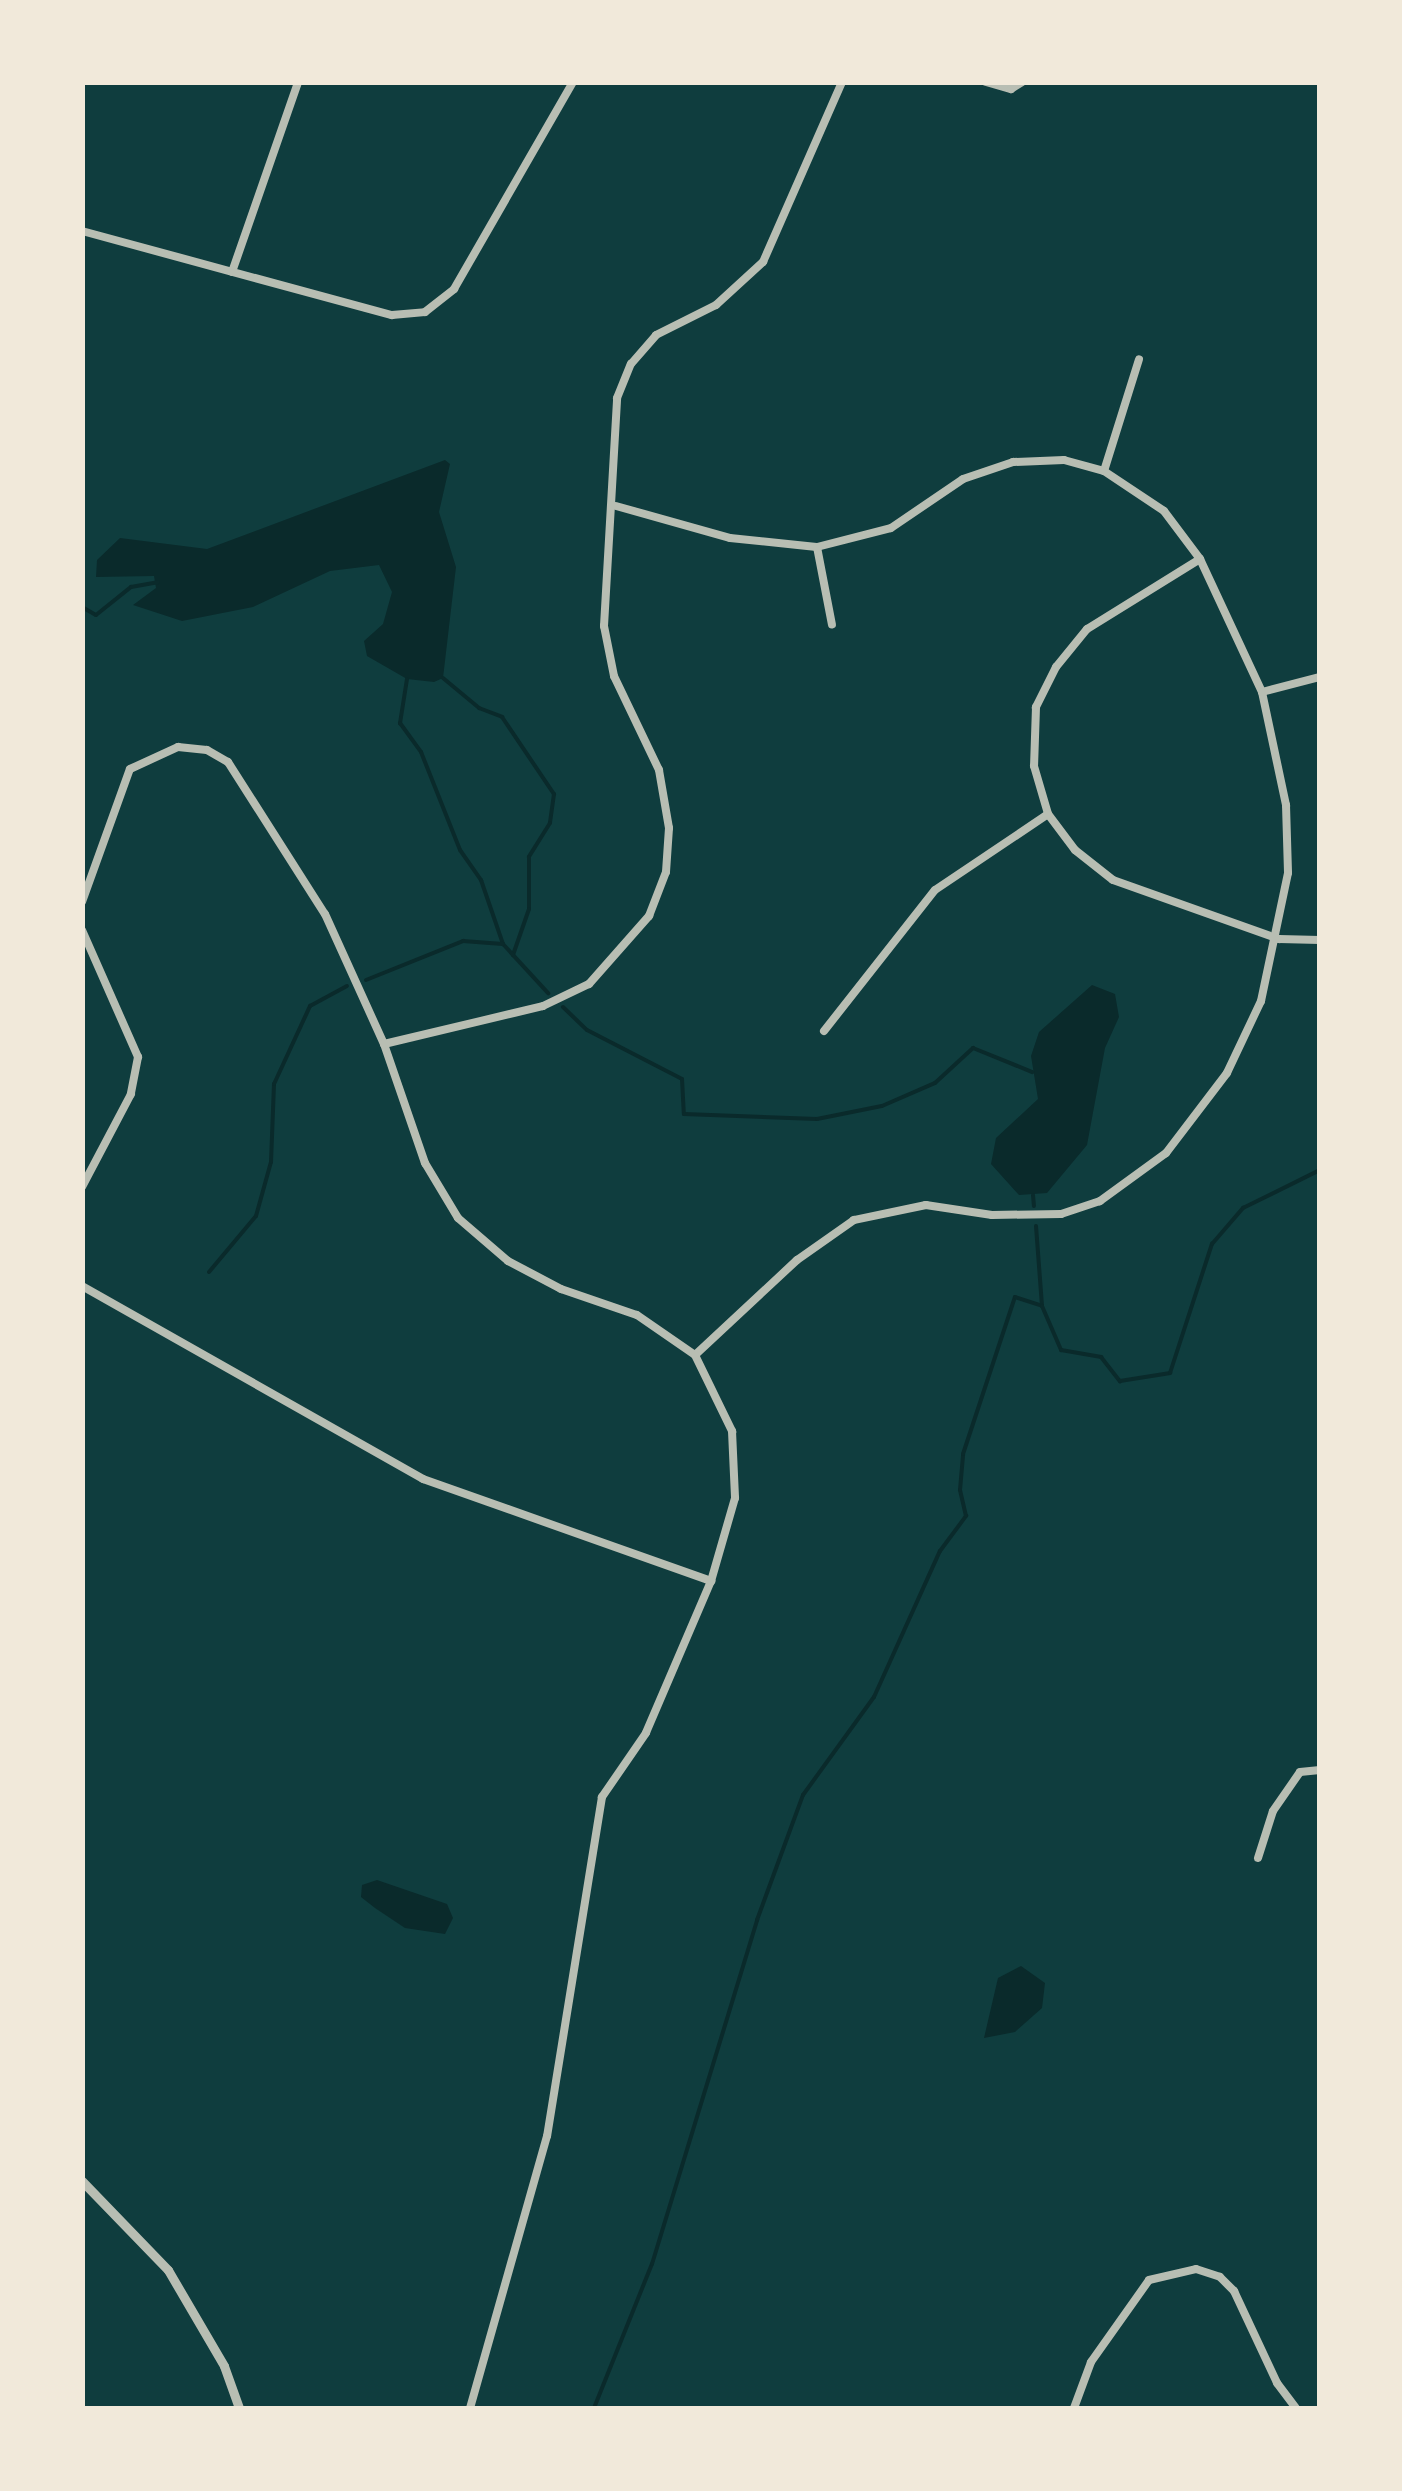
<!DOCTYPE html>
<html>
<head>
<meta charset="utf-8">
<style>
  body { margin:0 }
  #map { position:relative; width:1402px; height:2491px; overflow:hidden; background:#0f3d3e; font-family:"Public Sans",sans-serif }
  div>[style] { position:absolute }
  .water>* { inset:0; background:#0a2a2b }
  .stream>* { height:4px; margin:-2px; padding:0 2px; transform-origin:2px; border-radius:2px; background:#0a2a2b }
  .minor>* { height:8px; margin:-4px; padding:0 4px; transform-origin:4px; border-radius:4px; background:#b8beb3 }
  .tertiary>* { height:9px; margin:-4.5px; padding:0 4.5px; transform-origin:4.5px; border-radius:4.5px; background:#b8beb3 }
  span { translate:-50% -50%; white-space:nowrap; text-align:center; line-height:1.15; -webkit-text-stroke:8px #f1e9da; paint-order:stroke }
  .frame { position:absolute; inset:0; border:85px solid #f1e9da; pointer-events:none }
</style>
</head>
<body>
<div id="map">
  <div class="water">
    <div style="clip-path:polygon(445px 460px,450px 464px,439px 512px,456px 567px,443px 678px,434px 682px,407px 679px,367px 656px,364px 641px,383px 624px,392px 592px,379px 565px,330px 571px,253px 607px,182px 621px,133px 605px,156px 588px,154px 576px,96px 577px,97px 560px,120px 538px,207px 549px)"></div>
    <div style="clip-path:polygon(1092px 985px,1115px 994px,1119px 1017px,1105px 1048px,1087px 1145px,1047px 1193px,1019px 1195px,991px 1164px,996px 1138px,1038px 1099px,1031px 1056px,1039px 1032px)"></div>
    <div style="clip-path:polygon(377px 1880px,447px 1904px,453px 1918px,445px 1934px,405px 1928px,375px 1908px,361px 1897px,362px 1885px)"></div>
    <div style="clip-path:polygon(1021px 1966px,1045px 1983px,1042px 2008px,1015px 2032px,984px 2038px,998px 1978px)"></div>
  </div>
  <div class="stream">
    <div style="left:82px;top:607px;width:16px;rotate:30deg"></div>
    <div style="left:96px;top:615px;width:45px;rotate:-38.7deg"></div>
    <div style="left:131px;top:587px;width:27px;rotate:-10deg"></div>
    <div style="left:443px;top:678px;width:47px;rotate:39.8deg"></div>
    <div style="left:479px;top:708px;width:25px;rotate:21deg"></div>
    <div style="left:502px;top:717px;width:93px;rotate:56deg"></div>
    <div style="left:554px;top:794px;width:29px;rotate:98deg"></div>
    <div style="left:550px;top:823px;width:40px;rotate:122deg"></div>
    <div style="left:529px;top:857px;width:52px;rotate:90deg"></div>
    <div style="left:529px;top:909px;width:49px;rotate:109.2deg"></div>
    <div style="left:407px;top:679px;width:45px;rotate:99deg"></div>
    <div style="left:400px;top:723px;width:36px;rotate:54deg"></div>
    <div style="left:421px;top:752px;width:105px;rotate:68.3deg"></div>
    <div style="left:460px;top:850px;width:37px;rotate:55deg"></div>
    <div style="left:481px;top:880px;width:68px;rotate:71deg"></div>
    <div style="left:503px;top:944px;width:67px;rotate:47.4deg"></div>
    <div style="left:366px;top:980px;width:105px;rotate:-21.9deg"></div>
    <div style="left:463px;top:941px;width:40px;rotate:4.3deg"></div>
    <div style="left:563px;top:1007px;width:33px;rotate:44deg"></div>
    <div style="left:587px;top:1030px;width:107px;rotate:27.3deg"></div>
    <div style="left:682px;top:1079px;width:35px;rotate:87deg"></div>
    <div style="left:684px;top:1114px;width:133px;rotate:2.2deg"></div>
    <div style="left:817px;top:1119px;width:66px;rotate:-11.3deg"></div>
    <div style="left:882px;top:1106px;width:58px;rotate:-23.5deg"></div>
    <div style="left:935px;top:1083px;width:52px;rotate:-42.6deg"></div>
    <div style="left:973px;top:1048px;width:64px;rotate:22.1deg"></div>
    <div style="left:1033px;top:1195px;width:11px;rotate:85deg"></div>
    <div style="left:1036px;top:1226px;width:80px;rotate:85.7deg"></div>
    <div style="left:209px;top:1272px;width:73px;rotate:-50deg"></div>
    <div style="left:256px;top:1216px;width:56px;rotate:-74.5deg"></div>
    <div style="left:271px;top:1162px;width:78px;rotate:-87.8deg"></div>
    <div style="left:274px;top:1084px;width:86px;rotate:-65.2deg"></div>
    <div style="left:310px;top:1006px;width:42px;rotate:-28.4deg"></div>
    <div style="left:594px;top:2408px;width:155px;rotate:-68.1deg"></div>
    <div style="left:652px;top:2264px;width:360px;rotate:-73deg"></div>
    <div style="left:757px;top:1920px;width:133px;rotate:-69.8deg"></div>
    <div style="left:803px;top:1795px;width:121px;rotate:-54.1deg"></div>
    <div style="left:874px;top:1697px;width:160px;rotate:-65.7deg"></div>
    <div style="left:940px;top:1551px;width:44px;rotate:-53.4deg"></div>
    <div style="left:966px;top:1516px;width:27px;rotate:-103deg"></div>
    <div style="left:960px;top:1490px;width:36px;rotate:-85deg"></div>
    <div style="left:963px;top:1454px;width:165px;rotate:-71.7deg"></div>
    <div style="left:1015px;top:1297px;width:28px;rotate:18deg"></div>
    <div style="left:1042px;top:1306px;width:48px;rotate:66.6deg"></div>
    <div style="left:1061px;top:1350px;width:41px;rotate:9.9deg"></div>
    <div style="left:1101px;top:1357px;width:31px;rotate:52deg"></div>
    <div style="left:1120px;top:1381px;width:51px;rotate:-9.1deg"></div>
    <div style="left:1170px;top:1373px;width:136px;rotate:-72deg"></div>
    <div style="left:1212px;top:1244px;width:48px;rotate:-49.3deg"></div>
    <div style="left:1243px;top:1208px;width:86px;rotate:-26.3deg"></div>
  </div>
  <div class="minor">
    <div style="left:986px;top:82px;width:26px;rotate:16deg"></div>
    <div style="left:1011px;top:89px;width:13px;rotate:-32deg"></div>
    <div style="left:82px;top:231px;width:321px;rotate:15.2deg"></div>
    <div style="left:392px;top:315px;width:33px;rotate:-5deg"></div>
    <div style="left:425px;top:312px;width:37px;rotate:-38deg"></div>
    <div style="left:454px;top:289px;width:239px;rotate:-60.1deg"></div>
    <div style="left:232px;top:272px;width:201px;rotate:-70.8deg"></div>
    <div style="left:1104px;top:471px;width:117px;rotate:-72.6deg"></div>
    <div style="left:616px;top:506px;width:118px;rotate:15.7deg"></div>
    <div style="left:730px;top:538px;width:87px;rotate:5.9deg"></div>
    <div style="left:817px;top:547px;width:76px;rotate:-14.4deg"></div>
    <div style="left:891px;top:528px;width:87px;rotate:-34.2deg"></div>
    <div style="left:963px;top:479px;width:53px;rotate:-18.8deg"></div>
    <div style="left:1013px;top:462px;width:51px;rotate:-2.2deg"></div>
    <div style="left:1064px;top:460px;width:41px;rotate:15.4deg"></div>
    <div style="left:1104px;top:471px;width:72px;rotate:33.7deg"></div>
    <div style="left:1164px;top:511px;width:60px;rotate:53.1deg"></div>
    <div style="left:1200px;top:559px;width:147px;rotate:65deg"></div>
    <div style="left:1262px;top:692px;width:116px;rotate:78deg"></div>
    <div style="left:1286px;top:805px;width:68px;rotate:88.3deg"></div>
    <div style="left:1288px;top:873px;width:131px;rotate:101.9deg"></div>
    <div style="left:1261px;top:1001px;width:80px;rotate:115.3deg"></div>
    <div style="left:1227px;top:1073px;width:101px;rotate:127.3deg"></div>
    <div style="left:1166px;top:1153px;width:82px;rotate:144deg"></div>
    <div style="left:1100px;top:1201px;width:41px;rotate:161.6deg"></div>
    <div style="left:1061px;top:1214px;width:69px;rotate:179.2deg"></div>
    <div style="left:992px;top:1215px;width:67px;rotate:-171.4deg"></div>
    <div style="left:926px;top:1205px;width:74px;rotate:168.2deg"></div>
    <div style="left:854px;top:1220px;width:70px;rotate:144.9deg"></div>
    <div style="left:797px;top:1260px;width:139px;rotate:137deg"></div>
    <div style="left:817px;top:547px;width:79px;rotate:79.1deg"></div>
    <div style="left:1200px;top:559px;width:133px;rotate:148.2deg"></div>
    <div style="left:1087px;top:629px;width:49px;rotate:129.2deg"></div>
    <div style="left:1056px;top:667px;width:45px;rotate:116.6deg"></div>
    <div style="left:1036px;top:707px;width:59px;rotate:91.9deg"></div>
    <div style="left:1034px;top:766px;width:50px;rotate:73.7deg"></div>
    <div style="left:1048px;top:814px;width:45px;rotate:53.1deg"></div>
    <div style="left:1075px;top:850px;width:48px;rotate:38.3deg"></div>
    <div style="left:1113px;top:880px;width:176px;rotate:19.6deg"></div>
    <div style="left:1279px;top:939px;width:41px;rotate:1.4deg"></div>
    <div style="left:1262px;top:692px;width:60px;rotate:-14.5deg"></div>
    <div style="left:82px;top:902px;width:141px;rotate:-70.2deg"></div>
    <div style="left:130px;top:769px;width:53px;rotate:-24.6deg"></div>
    <div style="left:178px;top:747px;width:29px;rotate:6deg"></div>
    <div style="left:207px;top:750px;width:24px;rotate:30deg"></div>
    <div style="left:228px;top:762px;width:180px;rotate:57.5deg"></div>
    <div style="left:325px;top:914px;width:143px;rotate:65.6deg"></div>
    <div style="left:384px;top:1044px;width:126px;rotate:71deg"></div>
    <div style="left:425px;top:1163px;width:64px;rotate:59deg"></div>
    <div style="left:458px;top:1218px;width:66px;rotate:40.7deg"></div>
    <div style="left:508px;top:1261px;width:60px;rotate:27.8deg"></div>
    <div style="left:561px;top:1289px;width:80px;rotate:18.9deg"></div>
    <div style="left:637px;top:1315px;width:70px;rotate:34.6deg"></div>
    <div style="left:695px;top:1355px;width:85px;rotate:64deg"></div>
    <div style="left:732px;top:1431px;width:67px;rotate:87.4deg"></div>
    <div style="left:735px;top:1498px;width:86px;rotate:106.1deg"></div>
    <div style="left:711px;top:1581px;width:165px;rotate:113.2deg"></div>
    <div style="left:646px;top:1733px;width:78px;rotate:124.5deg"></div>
    <div style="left:602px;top:1797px;width:343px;rotate:99.2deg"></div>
    <div style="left:547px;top:2136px;width:283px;rotate:105.8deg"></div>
    <div style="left:82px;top:930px;width:139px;rotate:66.2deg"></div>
    <div style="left:138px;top:1057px;width:38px;rotate:101deg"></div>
    <div style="left:131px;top:1094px;width:105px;rotate:117.8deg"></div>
    <div style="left:824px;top:1031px;width:179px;rotate:-51.8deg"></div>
    <div style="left:935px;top:890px;width:136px;rotate:-33.9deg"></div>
    <div style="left:384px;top:1044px;width:163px;rotate:-13.4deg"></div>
    <div style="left:543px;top:1006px;width:51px;rotate:-25.6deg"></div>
    <div style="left:589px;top:984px;width:91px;rotate:-48.6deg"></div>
    <div style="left:649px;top:916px;width:47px;rotate:-68.9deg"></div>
    <div style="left:666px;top:872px;width:44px;rotate:-86.1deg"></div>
    <div style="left:669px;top:828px;width:59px;rotate:-99.8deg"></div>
    <div style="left:659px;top:770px;width:104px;rotate:-115.6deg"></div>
    <div style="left:614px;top:676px;width:51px;rotate:-101.3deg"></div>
    <div style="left:604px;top:626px;width:228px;rotate:-86.7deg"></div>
    <div style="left:617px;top:398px;width:37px;rotate:-68deg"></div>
    <div style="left:631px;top:364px;width:38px;rotate:-49deg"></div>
    <div style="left:656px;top:335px;width:67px;rotate:-26.6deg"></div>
    <div style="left:716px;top:305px;width:64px;rotate:-42.5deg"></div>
    <div style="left:763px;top:262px;width:197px;rotate:-66.3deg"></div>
    <div style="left:82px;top:1286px;width:392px;rotate:29.5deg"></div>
    <div style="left:423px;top:1479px;width:306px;rotate:19.5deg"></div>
    <div style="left:1258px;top:1858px;width:49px;rotate:-72.3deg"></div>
    <div style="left:1273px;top:1811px;width:47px;rotate:-55.3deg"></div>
    <div style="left:1300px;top:1772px;width:20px;rotate:-6deg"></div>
    <div style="left:1074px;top:2408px;width:49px;rotate:-69.7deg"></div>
    <div style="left:1091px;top:2362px;width:100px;rotate:-54.7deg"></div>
    <div style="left:1149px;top:2280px;width:48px;rotate:-13.2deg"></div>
    <div style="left:1196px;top:2269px;width:25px;rotate:18deg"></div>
    <div style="left:1220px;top:2277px;width:20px;rotate:45deg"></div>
    <div style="left:1234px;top:2291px;width:102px;rotate:64.9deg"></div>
    <div style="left:1277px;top:2383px;width:31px;rotate:53deg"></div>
  </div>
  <div class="tertiary">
    <div style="left:82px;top:2181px;width:124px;rotate:46deg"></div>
    <div style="left:168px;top:2270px;width:111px;rotate:59.7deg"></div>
    <div style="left:224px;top:2366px;width:45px;rotate:70.3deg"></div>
  </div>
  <div class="frame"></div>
</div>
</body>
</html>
